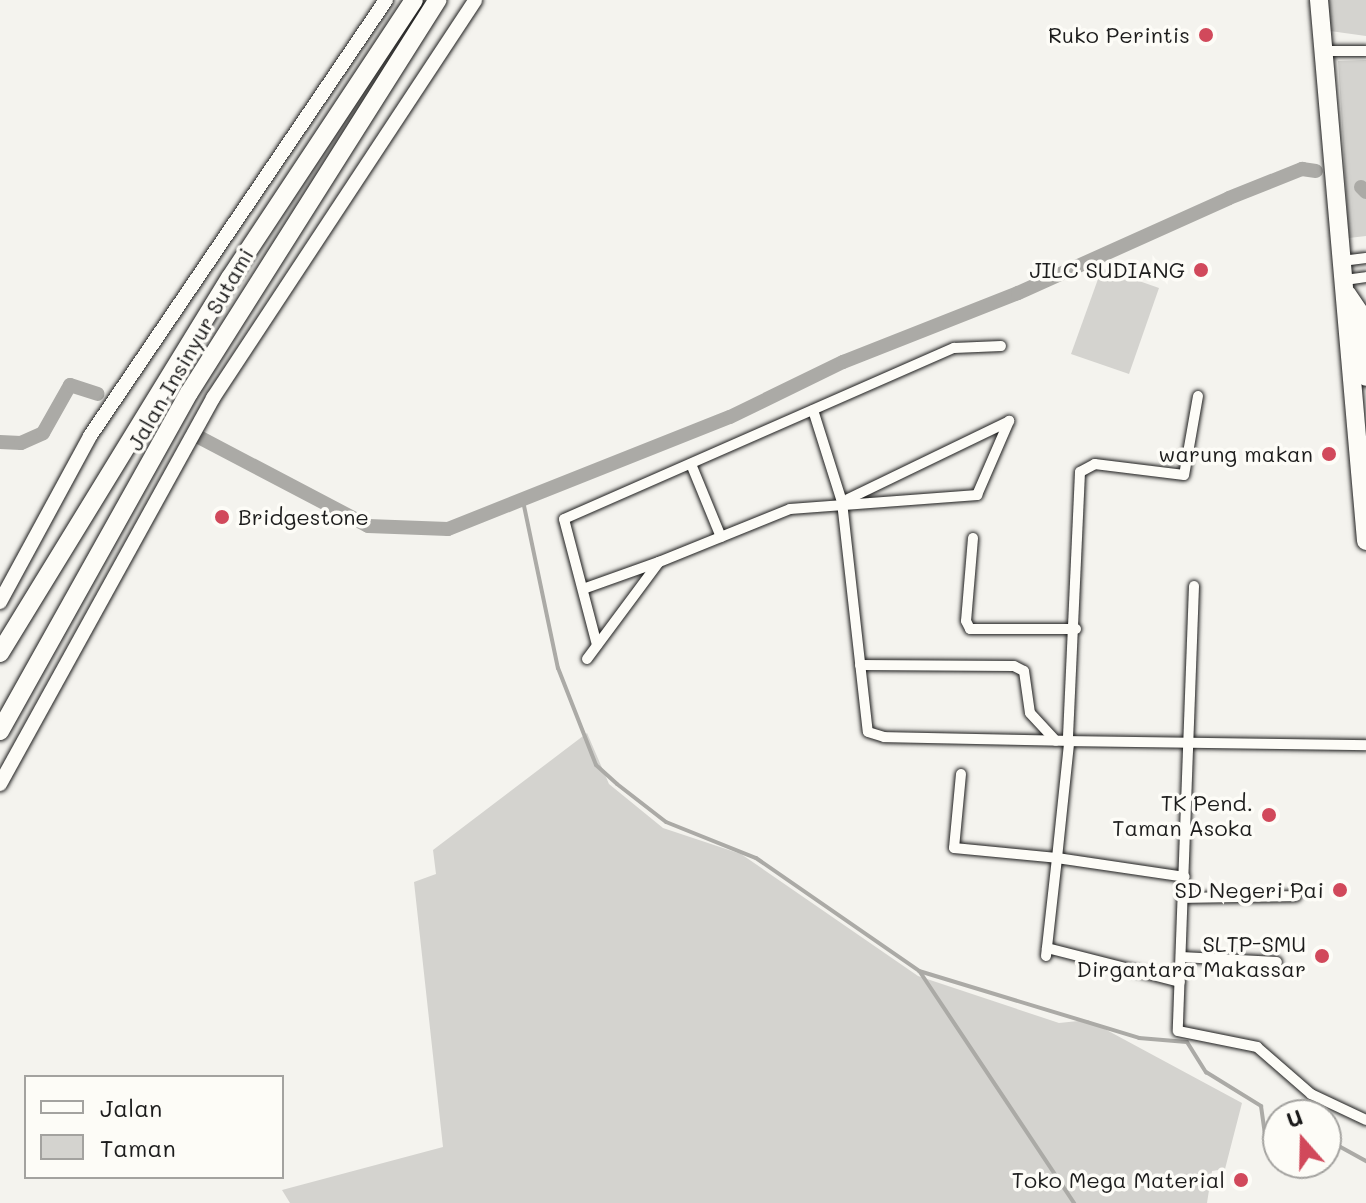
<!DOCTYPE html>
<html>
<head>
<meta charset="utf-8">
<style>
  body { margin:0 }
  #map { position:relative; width:1366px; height:1203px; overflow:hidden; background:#f4f3ee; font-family:Mali,sans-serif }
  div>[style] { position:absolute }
  .green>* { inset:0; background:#d4d3cf }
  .stream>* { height:4px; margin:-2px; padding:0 2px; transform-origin:2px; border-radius:2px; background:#abaaa6 }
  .canal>* { height:14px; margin:-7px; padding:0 7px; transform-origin:7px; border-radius:7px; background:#abaaa6 }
  .roads { filter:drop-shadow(0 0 2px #1c1c1c) drop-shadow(0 0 2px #1c1c1c) }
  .street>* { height:10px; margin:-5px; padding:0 5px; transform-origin:5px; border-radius:5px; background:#fdfcf7 }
  .secondary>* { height:14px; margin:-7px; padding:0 7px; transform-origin:7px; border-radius:7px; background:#fdfcf7 }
  .highway>* { height:18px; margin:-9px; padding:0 9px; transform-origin:9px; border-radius:9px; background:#fdfcf7 }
  .dots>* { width:22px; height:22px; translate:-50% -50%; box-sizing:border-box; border:4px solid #fdfcf7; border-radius:50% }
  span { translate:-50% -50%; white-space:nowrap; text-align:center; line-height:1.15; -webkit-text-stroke:7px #fdfcf7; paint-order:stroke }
  .poi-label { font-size:22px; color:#1c1c1c }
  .right { translate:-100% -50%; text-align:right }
  .left { translate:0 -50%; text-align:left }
  .street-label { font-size:22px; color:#1c1c1c }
  .legend { position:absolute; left:24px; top:1075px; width:260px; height:104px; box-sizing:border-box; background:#fdfcf7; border:2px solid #a3a29f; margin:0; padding:10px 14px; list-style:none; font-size:24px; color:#1c1c1c }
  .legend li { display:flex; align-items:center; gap:16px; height:40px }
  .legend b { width:40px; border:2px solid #a3a29f }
  .north { position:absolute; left:1262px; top:1099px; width:80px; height:80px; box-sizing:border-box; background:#fdfcf7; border:2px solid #a3a29f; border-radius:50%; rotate:340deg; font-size:22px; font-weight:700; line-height:32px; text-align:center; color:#1c1c1c }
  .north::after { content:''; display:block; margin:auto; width:28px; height:36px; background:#d1495b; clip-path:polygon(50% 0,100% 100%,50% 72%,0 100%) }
</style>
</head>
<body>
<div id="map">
  <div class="green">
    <div style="clip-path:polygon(1328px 0,1366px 0,1366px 36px,1330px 31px)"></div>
    <div style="clip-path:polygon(1366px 60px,1366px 236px,1349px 238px,1338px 61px)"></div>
    <div style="clip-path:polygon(1102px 268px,1159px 288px,1129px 374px,1071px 354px)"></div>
    <div style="clip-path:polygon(587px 733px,609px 784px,663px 828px,741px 854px,918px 976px,1059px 1023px,1088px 1020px,1242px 1103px,1225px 1169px,1212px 1171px,1207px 1203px,290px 1203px,282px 1190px,443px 1147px,414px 882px,436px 874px,433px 850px)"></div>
  </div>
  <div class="stream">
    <div style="left:523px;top:501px;width:171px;rotate:78.2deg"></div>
    <div style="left:558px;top:668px;width:104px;rotate:68.6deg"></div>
    <div style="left:596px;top:765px;width:28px;rotate:42deg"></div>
    <div style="left:617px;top:784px;width:62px;rotate:37.8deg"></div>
    <div style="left:666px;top:822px;width:97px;rotate:21.8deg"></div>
    <div style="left:756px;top:858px;width:198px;rotate:34.7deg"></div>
    <div style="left:919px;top:971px;width:230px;rotate:16.9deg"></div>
    <div style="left:1139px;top:1038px;width:48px;rotate:4.8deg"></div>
    <div style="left:1187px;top:1042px;width:36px;rotate:58deg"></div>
    <div style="left:1206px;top:1072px;width:65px;rotate:31.7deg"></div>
    <div style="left:1261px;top:1106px;width:36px;rotate:82deg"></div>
    <div style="left:1266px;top:1142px;width:12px;rotate:-5deg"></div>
    <div style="left:920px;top:972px;width:278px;rotate:56.3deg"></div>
    <div style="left:1326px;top:1139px;width:46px;rotate:28.8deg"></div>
  </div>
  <div class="canal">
    <div style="left:1361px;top:187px;width:7px;rotate:45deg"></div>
    <div style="left:193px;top:434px;width:198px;rotate:27.7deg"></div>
    <div style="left:368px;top:526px;width:80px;rotate:2.1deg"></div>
    <div style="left:448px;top:529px;width:303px;rotate:-21.7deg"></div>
    <div style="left:730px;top:417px;width:126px;rotate:-26deg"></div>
    <div style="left:843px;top:362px;width:188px;rotate:-21.5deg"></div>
    <div style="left:1018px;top:293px;width:231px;rotate:-24.2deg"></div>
    <div style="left:1229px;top:198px;width:79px;rotate:-21.7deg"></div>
    <div style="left:1302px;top:169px;width:14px;rotate:8deg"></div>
    <div style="left:0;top:442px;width:21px;rotate:3deg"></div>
    <div style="left:21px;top:443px;width:24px;rotate:-24deg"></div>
    <div style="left:43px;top:433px;width:55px;rotate:-60.6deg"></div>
    <div style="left:70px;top:385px;width:29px;rotate:18deg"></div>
  </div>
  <div class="roads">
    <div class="street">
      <div style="left:1322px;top:51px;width:44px"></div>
      <div style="left:1342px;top:261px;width:24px;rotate:-7deg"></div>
      <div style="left:1345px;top:280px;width:21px;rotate:-8deg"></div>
      <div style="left:1198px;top:396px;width:80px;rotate:100deg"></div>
      <div style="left:1184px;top:475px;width:90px;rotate:-173deg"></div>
      <div style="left:1095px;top:464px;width:17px;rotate:152deg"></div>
      <div style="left:1080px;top:472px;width:269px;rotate:92.6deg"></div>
      <div style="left:1068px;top:741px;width:298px;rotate:0.8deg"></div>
      <div style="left:813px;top:410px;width:96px;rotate:72.5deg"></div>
      <div style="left:842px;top:502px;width:231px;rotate:83.6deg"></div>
      <div style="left:868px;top:732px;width:17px;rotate:17deg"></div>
      <div style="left:884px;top:737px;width:184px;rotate:1.2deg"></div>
      <div style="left:691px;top:464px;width:79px;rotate:67.7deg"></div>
      <div style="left:848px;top:499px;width:179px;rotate:-25.8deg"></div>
      <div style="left:973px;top:538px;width:83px;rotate:94.8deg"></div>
      <div style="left:966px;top:621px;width:9px;rotate:63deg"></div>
      <div style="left:970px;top:629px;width:106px"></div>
      <div style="left:1194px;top:586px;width:445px;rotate:92.1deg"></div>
      <div style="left:1178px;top:1031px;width:81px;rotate:11.4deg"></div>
      <div style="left:1257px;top:1047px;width:72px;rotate:41deg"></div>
      <div style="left:1311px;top:1094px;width:61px;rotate:25.3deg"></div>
      <div style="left:583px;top:589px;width:81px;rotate:-19.6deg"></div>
      <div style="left:597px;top:645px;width:130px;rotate:-104.7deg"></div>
      <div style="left:564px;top:519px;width:426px;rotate:-23.7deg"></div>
      <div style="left:954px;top:348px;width:47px;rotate:-2.4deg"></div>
      <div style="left:587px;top:659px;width:121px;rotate:-53.4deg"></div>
      <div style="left:659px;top:562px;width:141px;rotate:-22deg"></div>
      <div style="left:790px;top:509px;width:188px;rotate:-4.3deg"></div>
      <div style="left:977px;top:495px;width:81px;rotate:-66.6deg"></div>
      <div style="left:860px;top:665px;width:154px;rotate:0.4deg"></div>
      <div style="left:1014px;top:666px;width:11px;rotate:27deg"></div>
      <div style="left:1024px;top:671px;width:42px;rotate:81.9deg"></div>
      <div style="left:1030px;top:713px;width:38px;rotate:47deg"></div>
      <div style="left:961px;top:774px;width:74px;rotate:95.4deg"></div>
      <div style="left:954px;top:848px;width:103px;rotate:5.5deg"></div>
      <div style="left:1057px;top:858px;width:116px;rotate:-84deg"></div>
      <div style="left:1183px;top:898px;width:113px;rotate:-1deg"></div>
      <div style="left:1047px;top:948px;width:137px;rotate:14.3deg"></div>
      <div style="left:1046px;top:956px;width:99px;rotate:-83.6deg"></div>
      <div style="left:1057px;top:858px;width:129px;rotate:8.4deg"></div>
      <div style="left:1181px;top:957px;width:96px;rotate:3deg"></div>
    </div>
    <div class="secondary">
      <div style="left:0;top:602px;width:189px;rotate:-61.5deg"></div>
      <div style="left:90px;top:436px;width:527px;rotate:-55.83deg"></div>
      <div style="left:0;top:784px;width:441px;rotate:-61.1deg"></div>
      <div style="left:213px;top:398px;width:476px;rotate:-56.6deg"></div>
    </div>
    <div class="highway">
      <div style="left:1319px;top:0;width:543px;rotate:85.03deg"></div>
      <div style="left:1347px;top:294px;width:23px;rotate:56deg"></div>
      <div style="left:1360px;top:313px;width:64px;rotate:84.6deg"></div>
      <div style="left:0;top:653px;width:440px;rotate:-58.5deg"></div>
      <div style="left:230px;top:278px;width:333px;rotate:-56.5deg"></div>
      <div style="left:0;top:731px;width:387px;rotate:-60.8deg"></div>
      <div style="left:189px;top:393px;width:465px;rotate:-57.7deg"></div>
    </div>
  </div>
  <div class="dots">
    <div style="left:1206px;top:35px;background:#d1495b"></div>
    <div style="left:1201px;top:270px;background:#d1495b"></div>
    <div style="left:1329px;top:454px;background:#d1495b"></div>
    <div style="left:222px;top:517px;background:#d1495b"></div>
    <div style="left:1269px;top:815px;background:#d1495b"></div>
    <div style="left:1340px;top:890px;background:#d1495b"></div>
    <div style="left:1322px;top:956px;background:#d1495b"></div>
    <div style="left:1241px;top:1180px;background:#d1495b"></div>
  </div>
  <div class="poi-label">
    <span class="right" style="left:1190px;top:35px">Ruko Perintis</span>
    <span class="right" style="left:1185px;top:270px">JILC SUDIANG</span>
    <span class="right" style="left:1313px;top:454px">warung makan</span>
    <span class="left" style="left:238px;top:517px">Bridgestone</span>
    <span class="right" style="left:1253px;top:815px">TK Pend.<br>Taman Asoka</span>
    <span class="right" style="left:1324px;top:890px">SD Negeri Pai</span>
    <span class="right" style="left:1306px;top:956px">SLTP-SMU<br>Dirgantara Makassar</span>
    <span class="right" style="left:1225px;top:1180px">Toko Mega Material</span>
  </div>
  <div class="street-label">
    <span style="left:190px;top:349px;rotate:-60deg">Jalan Insinyur Sutami</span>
  </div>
  <ul class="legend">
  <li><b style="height:10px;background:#fdfcf7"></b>Jalan</li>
  <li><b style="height:22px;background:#d4d3cf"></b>Taman</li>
  </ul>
  <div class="north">U</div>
</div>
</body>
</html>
